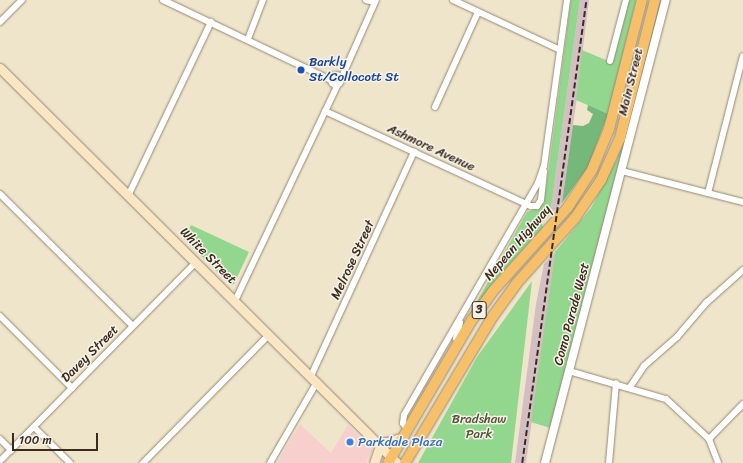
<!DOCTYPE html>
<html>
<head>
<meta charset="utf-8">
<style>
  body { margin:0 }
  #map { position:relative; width:743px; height:463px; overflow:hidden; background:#efe5ca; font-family:Sriracha,sans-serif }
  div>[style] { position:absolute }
  .built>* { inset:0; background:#f7d0cd }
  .industrial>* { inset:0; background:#d2bec3 }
  .green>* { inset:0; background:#93d78f }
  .forest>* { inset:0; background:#76b87a }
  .roads { filter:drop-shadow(0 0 1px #958874) drop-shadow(0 0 1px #958874) }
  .minor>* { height:6px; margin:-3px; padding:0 3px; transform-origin:3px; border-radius:3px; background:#fff }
  .minor>.ring { margin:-3px; padding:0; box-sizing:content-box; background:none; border:6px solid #fff; border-radius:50% }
  .tertiary>* { height:8px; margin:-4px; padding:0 4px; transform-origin:4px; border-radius:4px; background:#fff }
  .secondary>* { height:9px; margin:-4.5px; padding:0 4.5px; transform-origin:4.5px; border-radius:4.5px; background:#fbe6c4 }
  .trunk>* { height:10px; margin:-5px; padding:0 5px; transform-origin:5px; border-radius:5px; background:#f6c06b }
  .rail>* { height:1.5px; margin-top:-0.75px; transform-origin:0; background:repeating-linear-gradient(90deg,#3b2a1e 0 6px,transparent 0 9px) }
  .dots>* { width:11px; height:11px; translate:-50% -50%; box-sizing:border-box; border:2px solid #f7f3e8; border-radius:50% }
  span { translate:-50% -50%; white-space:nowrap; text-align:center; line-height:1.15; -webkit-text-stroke:3px #f7f3e8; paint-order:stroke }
  .shield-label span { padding:1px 3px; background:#f7f3e8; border:1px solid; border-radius:3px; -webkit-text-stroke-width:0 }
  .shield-label { font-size:12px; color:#3b2a1e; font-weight:700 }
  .transit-label { font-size:13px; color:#164399 }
  .left { translate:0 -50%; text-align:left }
  .street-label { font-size:13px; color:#3b2a1e }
  .park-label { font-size:13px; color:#51553a }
  .shop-label { font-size:13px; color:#366cbe }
  .scale { position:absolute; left:12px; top:433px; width:86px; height:18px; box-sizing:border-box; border:2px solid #3b2a1e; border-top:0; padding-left:5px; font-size:12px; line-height:14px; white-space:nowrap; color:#3b2a1e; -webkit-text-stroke:3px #f7f3e8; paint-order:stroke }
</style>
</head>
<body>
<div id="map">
  <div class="built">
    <div style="clip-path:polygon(300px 424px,331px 453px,348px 425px,373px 450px,366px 463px,277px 463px)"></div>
  </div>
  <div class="industrial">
    <div style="clip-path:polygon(580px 0,589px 0,576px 104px,562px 203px,550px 215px)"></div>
    <div style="clip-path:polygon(555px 252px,526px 463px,515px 463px,536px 304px,544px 264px)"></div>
  </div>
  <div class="green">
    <div style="clip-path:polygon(571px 0,580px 0,550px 215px,542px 222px,543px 227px,493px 283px,461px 330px,527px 212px,536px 209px,544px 203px)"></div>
    <div style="clip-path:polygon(589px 0,582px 50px,613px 63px,629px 0,636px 0,608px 114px,576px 100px,582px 50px)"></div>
    <div style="clip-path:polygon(623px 139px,626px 140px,605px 223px,550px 428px,531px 422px,555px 252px,591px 208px,617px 159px)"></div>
    <div style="clip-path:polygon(191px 225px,249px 252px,234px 284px,231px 285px,184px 239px)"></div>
    <div style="clip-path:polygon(532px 281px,511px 463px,418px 463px,477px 357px)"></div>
  </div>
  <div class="forest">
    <div style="clip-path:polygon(588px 105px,608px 114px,588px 167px,562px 203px,573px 125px,583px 126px,589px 123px,593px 114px,587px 110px)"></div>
  </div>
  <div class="roads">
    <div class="minor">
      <div style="left:163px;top:0;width:186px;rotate:25.5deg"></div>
      <div style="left:366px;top:0;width:9px;rotate:13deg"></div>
      <div style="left:453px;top:0;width:118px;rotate:25deg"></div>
      <div style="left:0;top:22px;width:31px;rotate:-45deg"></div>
      <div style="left:248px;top:39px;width:42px;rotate:-69deg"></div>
      <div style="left:610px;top:61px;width:63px;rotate:-75.3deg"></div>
      <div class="ring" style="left:331px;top:75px;width:4px;height:4px"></div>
      <div style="left:341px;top:79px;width:86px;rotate:-66.1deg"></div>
      <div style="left:435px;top:107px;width:104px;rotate:-65.6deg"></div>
      <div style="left:325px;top:111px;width:227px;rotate:24.8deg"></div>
      <div style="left:531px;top:206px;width:6px"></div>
      <div style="left:537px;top:206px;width:7px;rotate:-56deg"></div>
      <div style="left:541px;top:200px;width:29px;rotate:-84deg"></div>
      <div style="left:622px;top:171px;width:125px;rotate:14.4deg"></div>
      <div style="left:708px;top:193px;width:141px;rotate:-75.7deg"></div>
      <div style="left:0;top:194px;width:187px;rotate:44.8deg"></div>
      <div style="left:128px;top:196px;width:193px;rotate:-64.5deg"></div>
      <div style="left:235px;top:301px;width:240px;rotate:-64.6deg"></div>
      <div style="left:0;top:316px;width:102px;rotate:45deg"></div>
      <div style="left:458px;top:344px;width:6px;rotate:-108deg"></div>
      <div style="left:456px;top:338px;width:16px;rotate:-75deg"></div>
      <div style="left:569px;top:371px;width:101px;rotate:16.1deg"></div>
      <div style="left:666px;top:399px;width:59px;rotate:42.9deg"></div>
      <div style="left:709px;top:439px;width:26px;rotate:69deg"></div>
      <div style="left:311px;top:376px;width:247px;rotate:-65.3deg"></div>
      <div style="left:630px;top:387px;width:25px;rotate:-56deg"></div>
      <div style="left:644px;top:366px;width:44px;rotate:-41.3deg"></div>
      <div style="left:677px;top:337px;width:45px;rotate:-49.5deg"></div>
      <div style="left:706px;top:303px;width:50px;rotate:-41.7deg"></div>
      <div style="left:34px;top:427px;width:51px;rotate:45deg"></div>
      <div style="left:407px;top:429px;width:7px;rotate:-124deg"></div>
      <div style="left:403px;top:423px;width:8px;rotate:-83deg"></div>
      <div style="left:404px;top:415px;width:268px;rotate:-60deg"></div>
      <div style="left:538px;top:183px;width:18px;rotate:-71deg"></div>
      <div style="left:544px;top:166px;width:168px;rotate:-82.1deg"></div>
      <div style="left:0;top:439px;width:16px;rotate:45deg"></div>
      <div style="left:709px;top:439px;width:49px;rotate:-45.8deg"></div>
      <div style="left:0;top:461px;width:279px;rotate:-45.4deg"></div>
      <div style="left:143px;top:463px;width:180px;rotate:-45.5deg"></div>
      <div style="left:270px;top:463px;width:94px;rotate:-59.9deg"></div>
      <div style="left:609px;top:463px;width:80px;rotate:-85deg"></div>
    </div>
    <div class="tertiary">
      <div style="left:545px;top:463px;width:479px;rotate:-75.4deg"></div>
    </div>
    <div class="secondary">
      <div style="left:0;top:68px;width:560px;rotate:44.86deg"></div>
      <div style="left:376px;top:442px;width:11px"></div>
      <div style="left:387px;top:442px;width:17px;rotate:-17deg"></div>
      <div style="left:374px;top:463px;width:18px;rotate:-71deg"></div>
    </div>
    <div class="trunk">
      <div style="left:388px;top:463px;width:166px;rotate:-59.6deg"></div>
      <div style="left:472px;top:320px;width:36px;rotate:-54deg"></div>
      <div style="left:493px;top:291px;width:113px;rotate:-48.2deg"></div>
      <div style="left:568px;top:207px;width:44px;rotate:-57deg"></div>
      <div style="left:592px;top:170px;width:44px;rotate:-67.5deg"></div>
      <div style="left:609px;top:129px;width:133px;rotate:-75.7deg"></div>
      <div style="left:405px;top:463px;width:171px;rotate:-59.1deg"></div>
      <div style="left:493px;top:316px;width:39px;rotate:-54deg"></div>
      <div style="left:516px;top:284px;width:89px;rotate:-48.2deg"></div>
      <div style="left:575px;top:218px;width:46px;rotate:-55.6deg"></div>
      <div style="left:601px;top:180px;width:46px;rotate:-65.7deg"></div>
      <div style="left:620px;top:138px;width:142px;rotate:-75.8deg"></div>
    </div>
  </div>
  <div class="rail">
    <div style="left:522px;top:463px;width:467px;rotate:-82.1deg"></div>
  </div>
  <div class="dots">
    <div style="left:301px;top:70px;background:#1a4fb4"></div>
    <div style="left:350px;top:442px;background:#3f7fe0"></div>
  </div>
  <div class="shield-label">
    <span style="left:479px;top:310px">3</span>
  </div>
  <div class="transit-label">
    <span class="left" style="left:309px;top:70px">Barkly<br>St/Collocott St</span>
  </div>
  <div class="street-label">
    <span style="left:631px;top:82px;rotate:-76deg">Main Street</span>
    <span style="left:431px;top:148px;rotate:25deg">Ashmore Avenue</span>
    <span style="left:518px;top:243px;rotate:-49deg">Nepean Highway</span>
    <span style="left:208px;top:256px;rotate:45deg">White Street</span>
    <span style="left:353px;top:260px;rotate:-65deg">Melrose Street</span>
    <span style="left:572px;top:314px;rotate:-75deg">Como Parade West</span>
    <span style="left:90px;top:354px;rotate:-45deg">Davey Street</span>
  </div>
  <div class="park-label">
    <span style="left:479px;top:427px">Bradshaw<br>Park</span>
  </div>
  <div class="shop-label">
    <span class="left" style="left:358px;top:442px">Parkdale Plaza</span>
  </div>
  <div class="scale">100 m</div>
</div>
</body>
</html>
